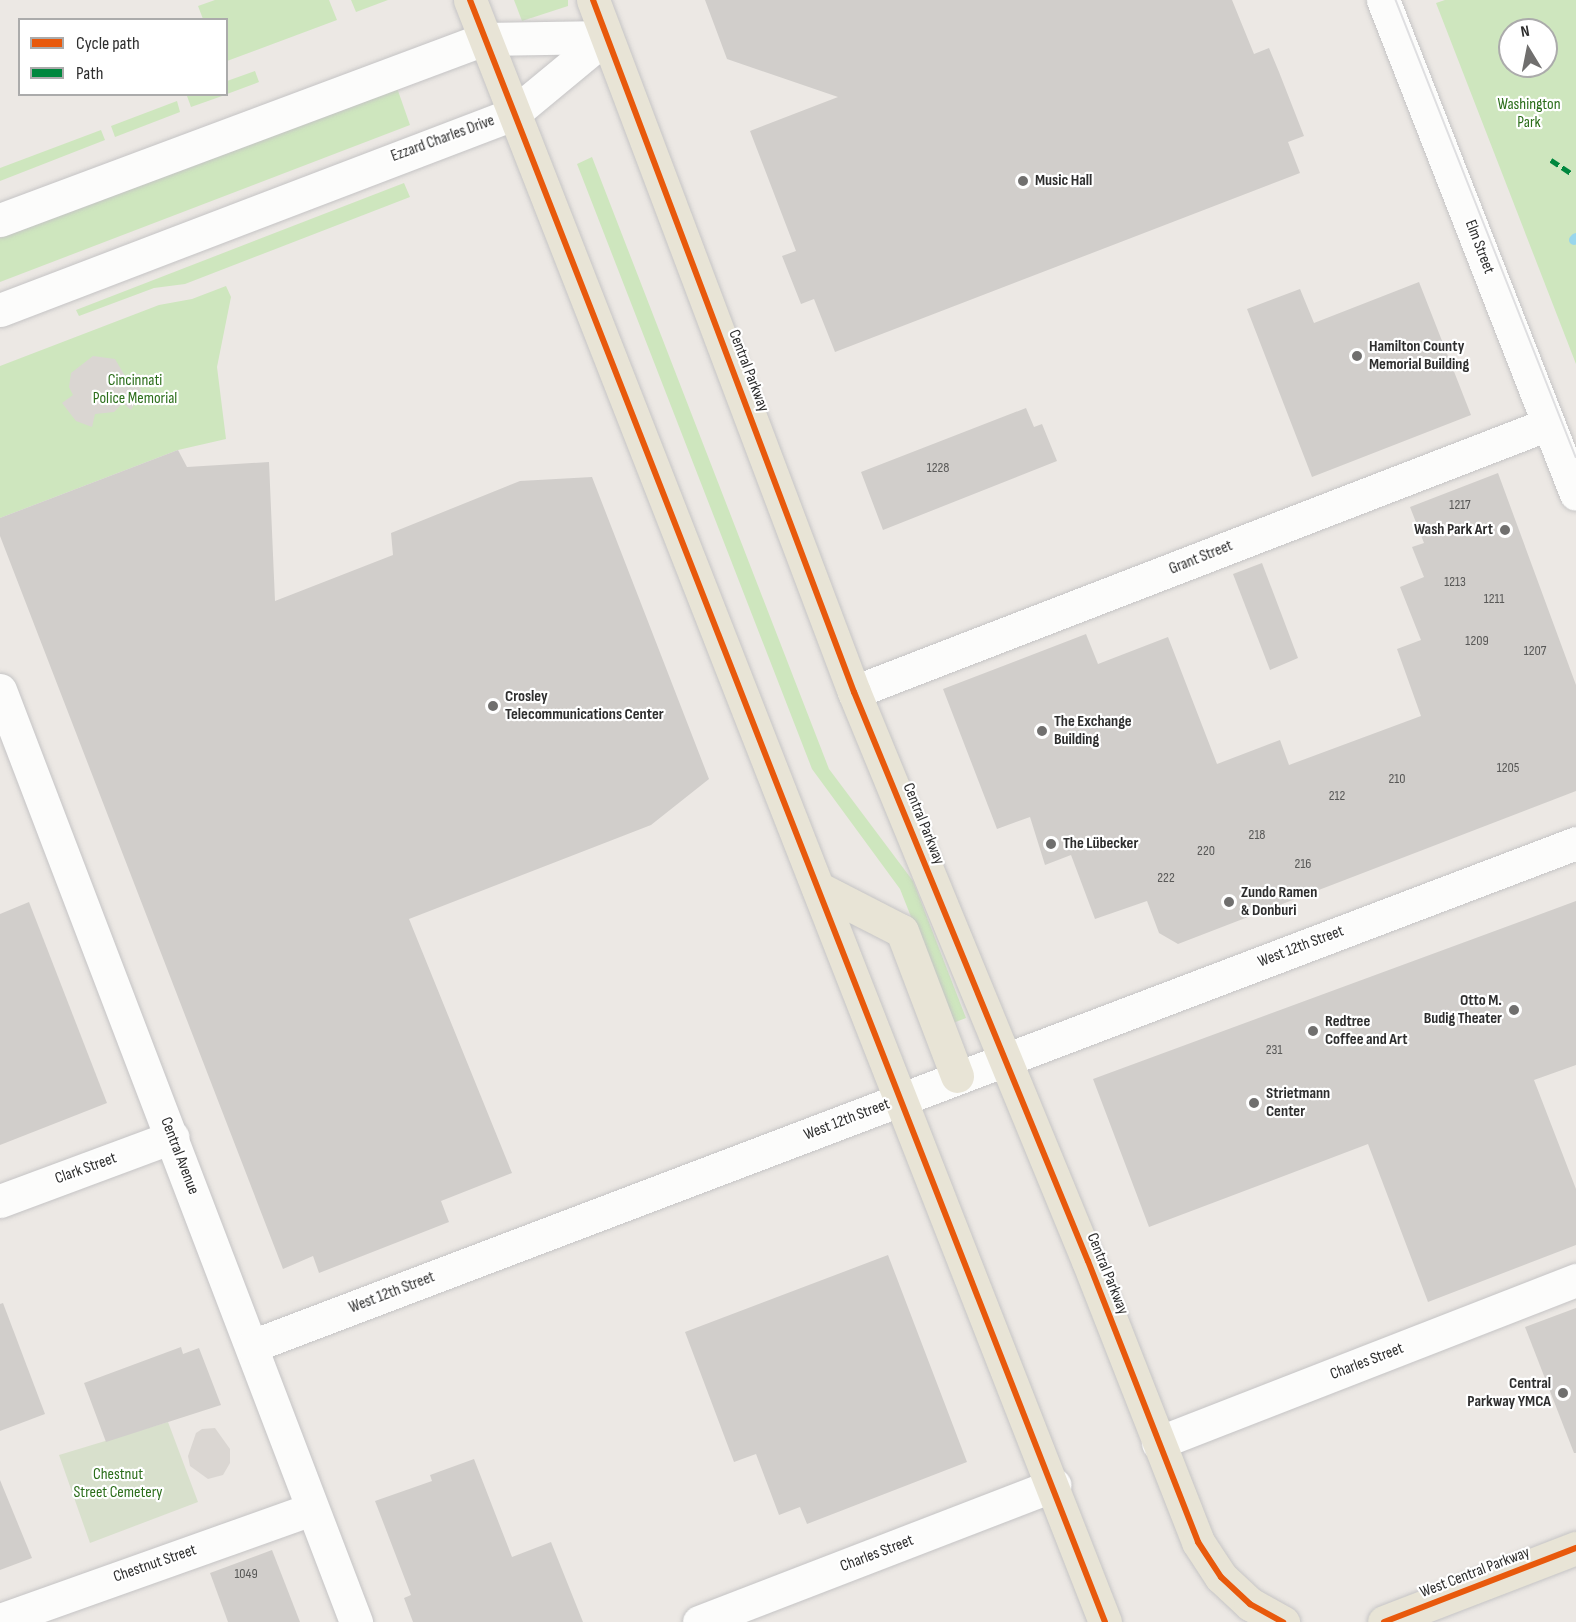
<!DOCTYPE html>
<html>
<head>
<meta charset="utf-8">
<style>
  body { margin:0 }
  #map { position:relative; width:1576px; height:1622px; overflow:hidden; background:#ece8e4; font-family:"Sofia Sans Condensed",sans-serif }
  div>[style] { position:absolute }
  .green>* { inset:0; background:#cee6be }
  .cemetery>* { inset:0; background:#d8e0cc }
  .plaza>* { inset:0; background:#dad6d2 }
  .stream>* { height:10px; margin:-5px; padding:0 5px; transform-origin:5px; border-radius:5px; background:#99d6ec }
  .building>* { inset:0; background:#d1cecb }
  .roads { filter:drop-shadow(0 0 2px #c5c4c5) drop-shadow(0 0 2px #c5c4c5) }
  .street>* { height:33px; margin:-16.5px; padding:0 16.5px; transform-origin:16.5px; border-radius:16.5px; background:#fcfcfb }
  .secondary>* { height:33px; margin:-16.5px; padding:0 16.5px; transform-origin:16.5px; border-radius:16.5px; background:#fcfcfb }
  .primary>* { height:33px; margin:-16.5px; padding:0 16.5px; transform-origin:16.5px; border-radius:16.5px; background:#e8e4d6 }
  .tram>* { height:1.5px; margin:-0.75px; padding:0 0.75px; transform-origin:0.75px; border-radius:0.75px; background:#dfdfe1 }
  .quiet>* { height:4.5px; margin-top:-2.25px; transform-origin:0; background:repeating-linear-gradient(90deg,#00873e 0 9px,transparent 0 13.5px) }
  .cycleway>* { height:6px; margin:-3px; padding:0 3px; transform-origin:3px; border-radius:3px; background:#e8590c }
  .dots>* { width:16px; height:16px; translate:-50% -50%; box-sizing:border-box; border:3px solid #fff; border-radius:50% }
  span { translate:-50% -50%; white-space:nowrap; text-align:center; line-height:1.15; -webkit-text-stroke:4.5px #fff; paint-order:stroke }
  .number-label { font-size:14px; color:#585857 }
  .number-label span { -webkit-text-stroke-width:0 }
  .park-label { font-size:16px; color:#2c6e1b }
  .street-label { font-size:16px; color:#2e2e2e }
  .poi-label { font-size:16px; color:#2e2e2e; font-weight:700 }
  .left { translate:0 -50%; text-align:left }
  .right { translate:-100% -50%; text-align:right }
  .legend { position:absolute; left:18px; top:18px; width:210px; height:78px; box-sizing:border-box; background:#fff; border:2px solid #ababab; margin:0; padding:8px 10px; list-style:none; font-size:18px; color:#2e2e2e }
  .legend li { display:flex; align-items:center; gap:12px; height:30px }
  .legend b { width:30px; border:2px solid #ababab }
  .north { position:absolute; left:1498px; top:18px; width:60px; height:60px; box-sizing:border-box; background:#fff; border:2px solid #ababab; border-radius:50%; rotate:350deg; font-size:16px; font-weight:700; line-height:24px; text-align:center; color:#2e2e2e }
  .north::after { content:''; display:block; margin:auto; width:21px; height:27px; background:#706f6e; clip-path:polygon(50% 0,100% 100%,50% 72%,0 100%) }
</style>
</head>
<body>
<div id="map">
  <div class="green">
    <div style="clip-path:polygon(215px 0,329px 0,337px 20px,227px 61px,226px 20px,203px 19px,198px 6px)"></div>
    <div style="clip-path:polygon(351px 0,388px 0,356px 12px)"></div>
    <div style="clip-path:polygon(514px 0,568px 0,568px 6px,522px 21px)"></div>
    <div style="clip-path:polygon(evenodd,1445px 0,1576px 0,1576px 364px,1436px 3px,1445px 0,1510px 30px,1546px 30px,1546px 66px,1510px 66px,1510px 30px)"></div>
    <div style="clip-path:polygon(255px 71px,259px 82px,227px 94px,227px 81px)"></div>
    <div style="clip-path:polygon(396px 85px,410px 125px,0 282px,0 238px)"></div>
    <div style="clip-path:polygon(190px 94px,225px 94px,225px 95px,191px 107px,187px 96px)"></div>
    <div style="clip-path:polygon(177px 101px,180px 112px,115px 137px,111px 126px)"></div>
    <div style="clip-path:polygon(101px 130px,105px 140px,0 181px,0 168px)"></div>
    <div style="clip-path:polygon(592px 157px,829px 769px,913px 881px,966px 1018px,953px 1023px,900px 889px,812px 769px,577px 164px)"></div>
    <div style="clip-path:polygon(404px 183px,410px 197px,185px 284px,154px 288px,79px 316px,76px 310px)"></div>
    <div style="clip-path:polygon(226px 286px,231px 297px,217px 367px,226px 439px,178px 450px,0 518px,0 366px,159px 305px,192px 299px)"></div>
  </div>
  <div class="cemetery">
    <div style="clip-path:polygon(168px 1422px,198px 1502px,90px 1543px,59px 1455px)"></div>
  </div>
  <div class="plaza">
    <div style="clip-path:polygon(93px 356px,115px 359px,125px 376px,139px 374px,141px 392px,131px 410px,123px 403px,114px 412px,95px 414px,92px 427px,76px 421px,62px 403px,73px 395px,69px 387px,71px 373px)"></div>
    <div style="clip-path:polygon(215px 1428px,230px 1449px,230px 1463px,223px 1475px,208px 1479px,190px 1466px,188px 1456px,196px 1433px,202px 1429px)"></div>
  </div>
  <div class="stream">
    <div style="left:1574px;top:240px;width:3px;rotate:-45deg"></div>
  </div>
  <div class="building">
    <div style="clip-path:polygon(705px 0,1232px 0,1254px 54px,1269px 48px,1279px 72px,1304px 136px,1288px 142px,1300px 173px,835px 352px,814px 299px,801px 304px,782px 256px,796px 251px,750px 131px,838px 97px,727px 59px)"></div>
    <div style="clip-path:polygon(1419px 282px,1471px 415px,1312px 477px,1247px 309px,1300px 289px,1314px 323px)"></div>
    <div style="clip-path:polygon(1026px 408px,1034px 427px,1042px 424px,1057px 461px,883px 530px,861px 472px)"></div>
    <div style="clip-path:polygon(178px 450px,187px 467px,269px 462px,275px 601px,393px 555px,391px 533px,520px 481px,592px 477px,709px 779px,651px 825px,409px 919px,512px 1173px,441px 1201px,449px 1222px,319px 1273px,313px 1256px,283px 1269px,0 536px,0 518px)"></div>
    <div style="clip-path:polygon(1498px 473px,1576px 685px,1576px 791px,1178px 944px,1159px 933px,1147px 901px,1095px 919px,1071px 855px,1045px 865px,1030px 817px,997px 829px,943px 689px,1086px 634px,1098px 664px,1168px 637px,1217px 764px,1280px 740px,1289px 765px,1421px 716px,1397px 649px,1421px 640px,1400px 587px,1424px 577px,1412px 547px,1424px 543px,1410px 507px)"></div>
    <div style="clip-path:polygon(1262px 563px,1298px 658px,1270px 670px,1233px 574px)"></div>
    <div style="clip-path:polygon(1576px 901px,1576px 1065px,1534px 1080px,1576px 1189px,1576px 1245px,1428px 1302px,1368px 1144px,1149px 1227px,1093px 1079px)"></div>
    <div style="clip-path:polygon(29px 902px,107px 1103px,0 1145px,0 914px)"></div>
    <div style="clip-path:polygon(888px 1255px,967px 1462px,807px 1524px,800px 1507px,779px 1515px,756px 1454px,734px 1462px,685px 1332px)"></div>
    <div style="clip-path:polygon(3px 1303px,45px 1414px,0 1431px,0 1304px)"></div>
    <div style="clip-path:polygon(1576px 1308px,1576px 1453px,1574px 1453px,1525px 1327px)"></div>
    <div style="clip-path:polygon(181px 1347px,183px 1354px,199px 1348px,221px 1405px,106px 1442px,84px 1383px)"></div>
    <div style="clip-path:polygon(474px 1459px,512px 1557px,551px 1542px,583px 1622px,413px 1622px,404px 1598px,411px 1595px,375px 1501px,432px 1481px,430px 1475px)"></div>
    <div style="clip-path:polygon(0 1480px,32px 1558px,0 1570px)"></div>
    <div style="clip-path:polygon(272px 1550px,300px 1622px,228px 1622px,210px 1573px)"></div>
  </div>
  <div class="roads">
    <div class="street">
      <div style="left:854px;top:692px;width:744px;rotate:-21.11deg"></div>
      <div style="left:0;top:1201px;width:184px;rotate:-20.4deg"></div>
      <div style="left:1158px;top:1443px;width:449px;rotate:-21.3deg"></div>
      <div style="left:0;top:1620px;width:330px;rotate:-19.6deg"></div>
      <div style="left:699px;top:1622px;width:381px;rotate:-21.1deg"></div>
    </div>
    <div class="secondary">
      <div style="left:1383px;top:0;width:530px;rotate:68.66deg"></div>
      <div style="left:0;top:220px;width:517px;rotate:-20.5deg"></div>
      <div style="left:484px;top:39px;width:122px;rotate:-0.9deg"></div>
      <div style="left:0;top:310px;width:549px;rotate:-20.91deg"></div>
      <div style="left:513px;top:114px;width:121px;rotate:-39.6deg"></div>
      <div style="left:0;top:690px;width:998px;rotate:69.09deg"></div>
      <div style="left:252px;top:1346px;width:1416px;rotate:-20.8deg"></div>
    </div>
    <div class="primary">
      <div style="left:470px;top:0;width:1742px;rotate:68.62deg"></div>
      <div style="left:593px;top:0;width:740px;rotate:69.34deg"></div>
      <div style="left:854px;top:692px;width:615px;rotate:67.65deg"></div>
      <div style="left:1088px;top:1261px;width:302px;rotate:68.6deg"></div>
      <div style="left:1198px;top:1542px;width:42px;rotate:56.7deg"></div>
      <div style="left:1221px;top:1577px;width:40px;rotate:43deg"></div>
      <div style="left:1250px;top:1604px;width:38px;rotate:29deg"></div>
      <div style="left:818px;top:888px;width:94px;rotate:27.1deg"></div>
      <div style="left:902px;top:931px;width:155px;rotate:69.2deg"></div>
      <div style="left:1384px;top:1622px;width:206px;rotate:-21.1deg"></div>
    </div>
  </div>
  <div class="tram">
    <div style="left:1396px;top:0;width:491px;rotate:68.5deg"></div>
  </div>
  <div class="quiet">
    <div style="left:1551px;top:160px;width:24px;rotate:33deg"></div>
  </div>
  <div class="cycleway">
    <div style="left:470px;top:0;width:1742px;rotate:68.62deg"></div>
    <div style="left:593px;top:0;width:740px;rotate:69.34deg"></div>
    <div style="left:854px;top:692px;width:615px;rotate:67.65deg"></div>
    <div style="left:1088px;top:1261px;width:302px;rotate:68.6deg"></div>
    <div style="left:1198px;top:1542px;width:42px;rotate:56.7deg"></div>
    <div style="left:1221px;top:1577px;width:40px;rotate:43deg"></div>
    <div style="left:1250px;top:1604px;width:38px;rotate:29deg"></div>
    <div style="left:1384px;top:1622px;width:206px;rotate:-21.1deg"></div>
  </div>
  <div class="dots">
    <div style="left:1023px;top:181px;background:#706f6e"></div>
    <div style="left:1357px;top:356px;background:#706f6e"></div>
    <div style="left:1505px;top:530px;background:#706f6e"></div>
    <div style="left:493px;top:706px;background:#706f6e"></div>
    <div style="left:1042px;top:731px;background:#706f6e"></div>
    <div style="left:1051px;top:844px;background:#706f6e"></div>
    <div style="left:1229px;top:902px;background:#706f6e"></div>
    <div style="left:1514px;top:1010px;background:#706f6e"></div>
    <div style="left:1313px;top:1031px;background:#706f6e"></div>
    <div style="left:1254px;top:1103px;background:#706f6e"></div>
    <div style="left:1563px;top:1393px;background:#706f6e"></div>
  </div>
  <div class="number-label">
    <span style="left:938px;top:468px">1228</span>
    <span style="left:1460px;top:505px">1217</span>
    <span style="left:1455px;top:582px">1213</span>
    <span style="left:1494px;top:599px">1211</span>
    <span style="left:1477px;top:641px">1209</span>
    <span style="left:1535px;top:651px">1207</span>
    <span style="left:1508px;top:768px">1205</span>
    <span style="left:1397px;top:779px">210</span>
    <span style="left:1337px;top:796px">212</span>
    <span style="left:1257px;top:835px">218</span>
    <span style="left:1206px;top:851px">220</span>
    <span style="left:1303px;top:864px">216</span>
    <span style="left:1166px;top:878px">222</span>
    <span style="left:1274px;top:1050px">231</span>
    <span style="left:246px;top:1574px">1049</span>
  </div>
  <div class="park-label">
    <span style="left:1529px;top:114px">Washington<br>Park</span>
    <span style="left:135px;top:390px">Cincinnati<br>Police Memorial</span>
    <span style="left:118px;top:1484px">Chestnut<br>Street Cemetery</span>
  </div>
  <div class="street-label">
    <span style="left:443px;top:139px;rotate:-20deg">Ezzard Charles Drive</span>
    <span style="left:1479px;top:247px;rotate:69deg">Elm Street</span>
    <span style="left:748px;top:371px;rotate:69deg">Central Parkway</span>
    <span style="left:1201px;top:558px;rotate:-22deg">Grant Street</span>
    <span style="left:923px;top:824px;rotate:68deg">Central Parkway</span>
    <span style="left:1301px;top:947px;rotate:-21deg">West 12th Street</span>
    <span style="left:847px;top:1120px;rotate:-21deg">West 12th Street</span>
    <span style="left:179px;top:1156px;rotate:69deg">Central Avenue</span>
    <span style="left:86px;top:1169px;rotate:-20deg">Clark Street</span>
    <span style="left:1107px;top:1274px;rotate:68deg">Central Parkway</span>
    <span style="left:392px;top:1293px;rotate:-21deg">West 12th Street</span>
    <span style="left:1367px;top:1362px;rotate:-21deg">Charles Street</span>
    <span style="left:877px;top:1554px;rotate:-21deg">Charles Street</span>
    <span style="left:155px;top:1564px;rotate:-19deg">Chestnut Street</span>
    <span style="left:1475px;top:1573px;rotate:-21deg">West Central Parkway</span>
  </div>
  <div class="poi-label">
    <span class="left" style="left:1035px;top:181px">Music Hall</span>
    <span class="left" style="left:1369px;top:356px">Hamilton County<br>Memorial Building</span>
    <span class="right" style="left:1493px;top:530px">Wash Park Art</span>
    <span class="left" style="left:505px;top:706px">Crosley<br>Telecommunications Center</span>
    <span class="left" style="left:1054px;top:731px">The Exchange<br>Building</span>
    <span class="left" style="left:1063px;top:844px">The Lübecker</span>
    <span class="left" style="left:1241px;top:902px">Zundo Ramen<br>&amp; Donburi</span>
    <span class="right" style="left:1502px;top:1010px">Otto M.<br>Budig Theater</span>
    <span class="left" style="left:1325px;top:1031px">Redtree<br>Coffee and Art</span>
    <span class="left" style="left:1266px;top:1103px">Strietmann<br>Center</span>
    <span class="right" style="left:1551px;top:1393px">Central<br>Parkway YMCA</span>
  </div>
  <ul class="legend">
  <li><b style="height:8px;background:#e8590c"></b>Cycle path</li>
  <li><b style="height:8px;background:#00873e"></b>Path</li>
  </ul>
  <div class="north">N</div>
</div>
</body>
</html>
